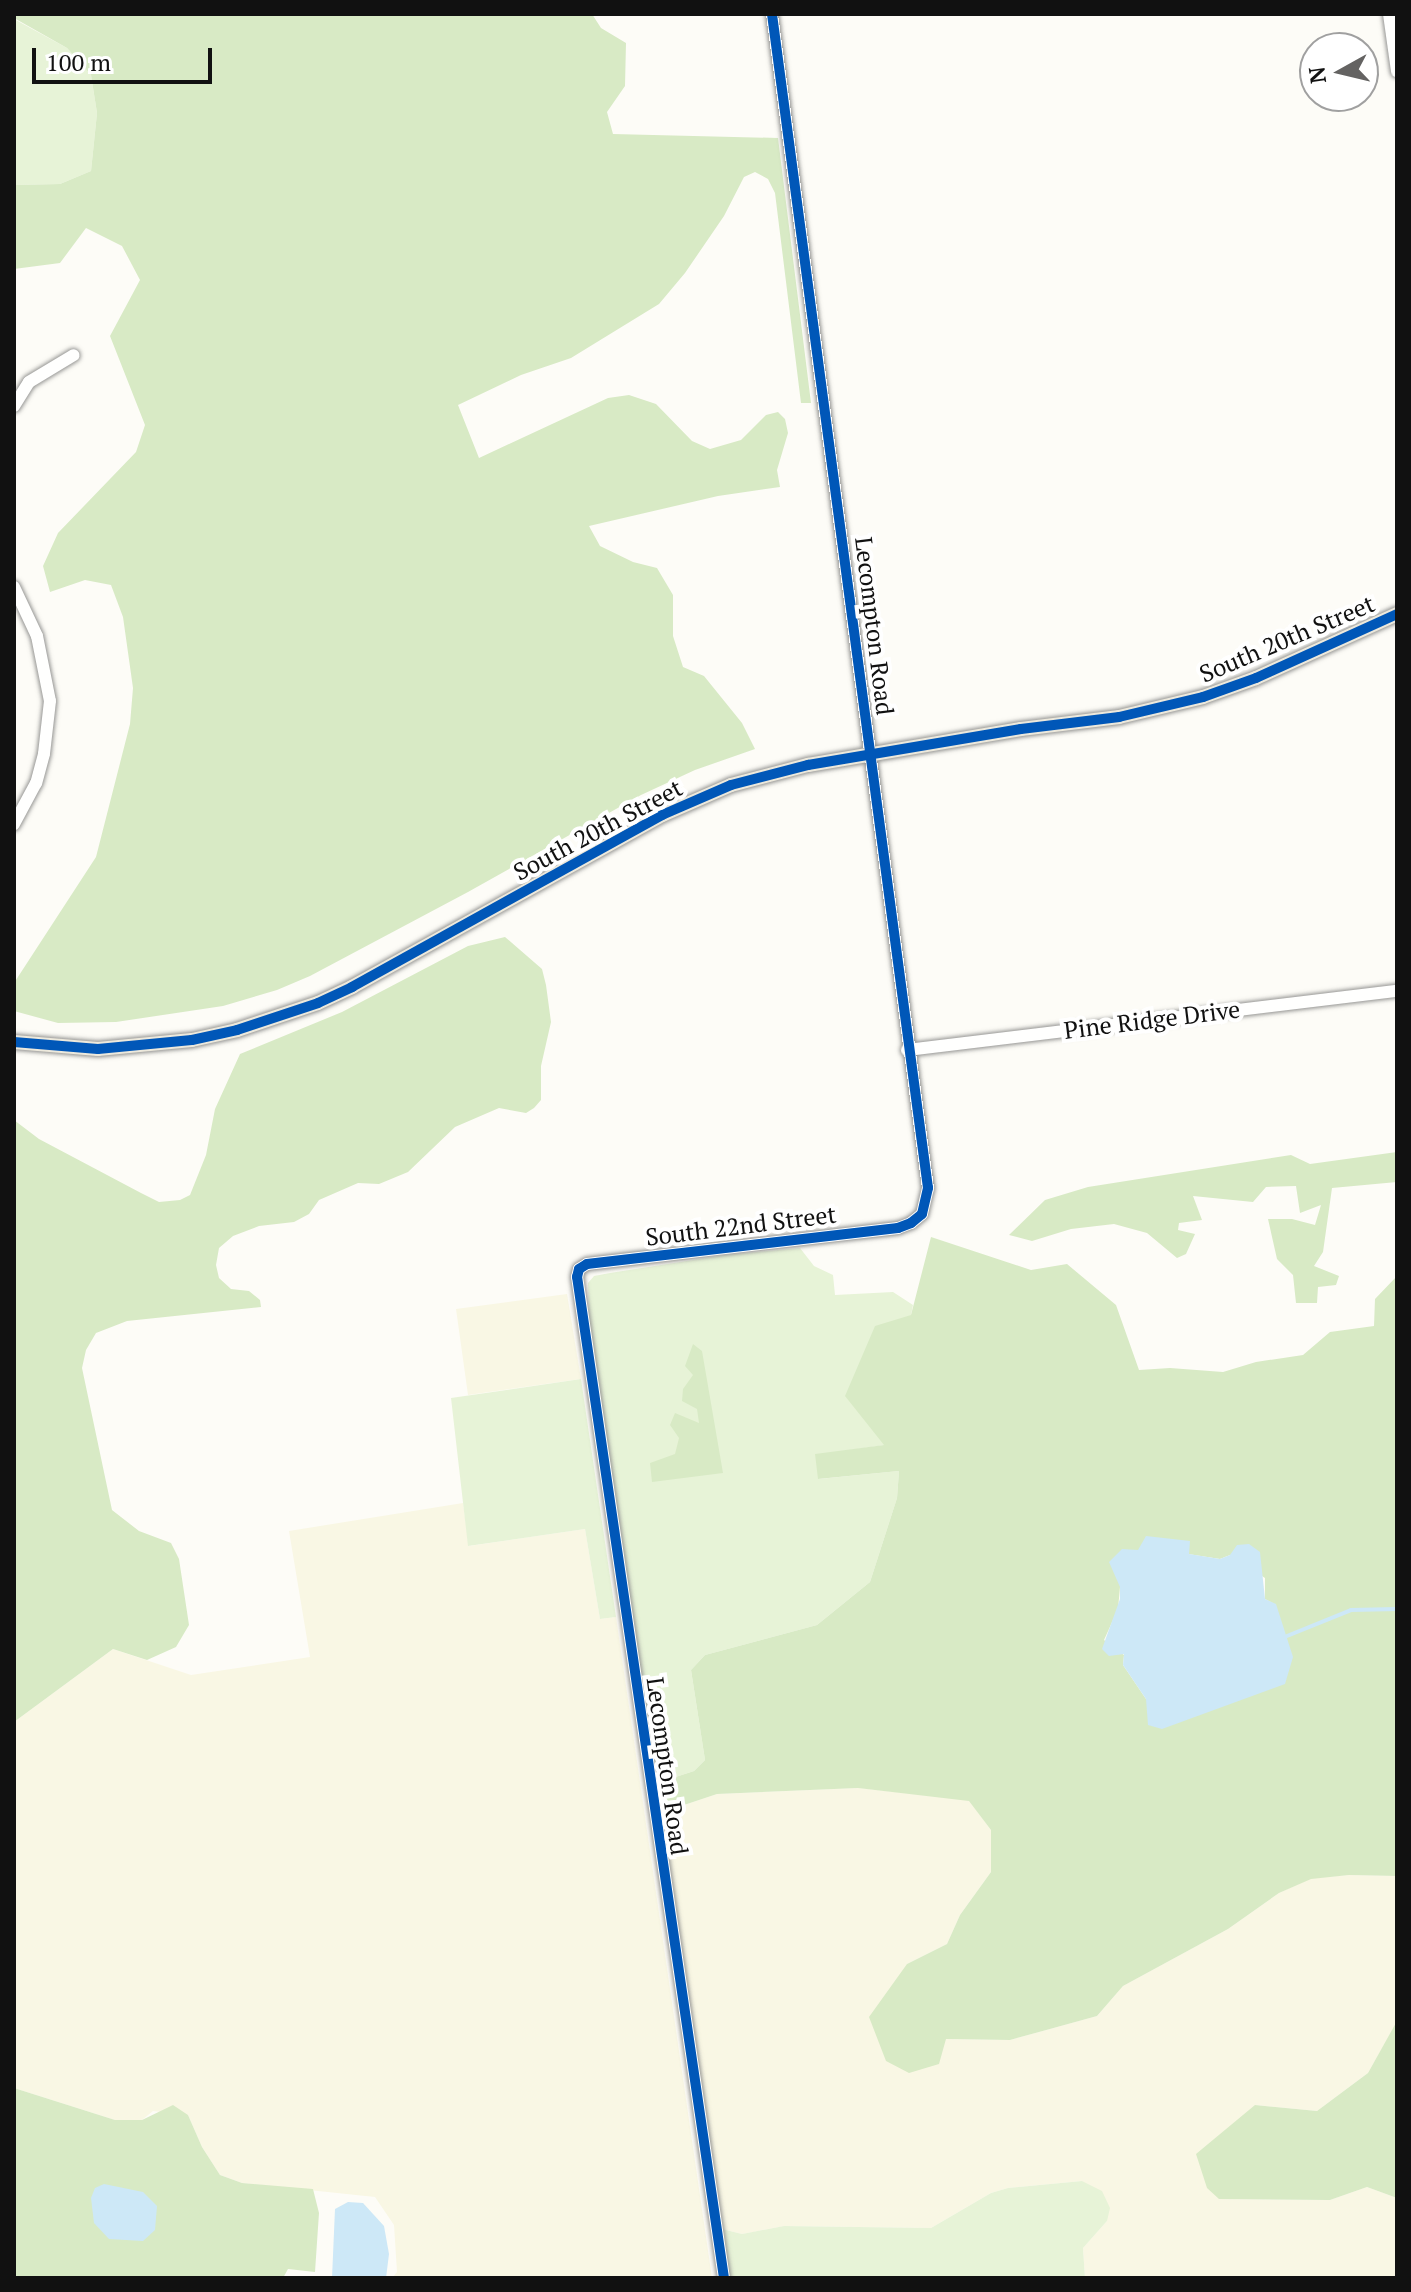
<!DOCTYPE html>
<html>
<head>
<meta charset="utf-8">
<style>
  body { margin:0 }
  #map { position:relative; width:1411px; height:2292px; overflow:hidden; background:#fdfcf7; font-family:"PT Serif",serif }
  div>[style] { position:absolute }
  .farmland>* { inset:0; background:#f9f7e4 }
  .green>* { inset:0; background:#e7f3d7 }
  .forest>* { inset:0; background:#d8eac5 }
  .water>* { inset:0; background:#cde8f7 }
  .stream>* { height:4px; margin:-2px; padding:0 2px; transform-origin:2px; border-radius:2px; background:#cde8f7 }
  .roads { filter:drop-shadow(0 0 2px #979795) drop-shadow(0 0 2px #979795) }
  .minor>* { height:12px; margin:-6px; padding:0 6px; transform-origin:6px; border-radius:6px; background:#fffffe }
  .major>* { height:14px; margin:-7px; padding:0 7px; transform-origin:7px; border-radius:7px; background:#ede9dc }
  .cycleway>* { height:10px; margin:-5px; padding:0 5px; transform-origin:5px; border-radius:5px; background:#0057b8 }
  span { translate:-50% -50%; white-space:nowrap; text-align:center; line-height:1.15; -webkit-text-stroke:8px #fff; paint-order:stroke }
  .street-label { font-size:24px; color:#111 }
  .frame { position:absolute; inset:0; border:16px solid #111; pointer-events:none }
  .north { position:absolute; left:1299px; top:32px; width:80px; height:80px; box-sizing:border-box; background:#fff; border:2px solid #a0a0a0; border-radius:50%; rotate:262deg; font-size:22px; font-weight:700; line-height:32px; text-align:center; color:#111 }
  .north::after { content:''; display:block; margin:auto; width:28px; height:36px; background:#646362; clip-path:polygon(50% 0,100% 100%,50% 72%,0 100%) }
  .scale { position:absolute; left:32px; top:48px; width:180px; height:36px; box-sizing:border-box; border:4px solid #111; border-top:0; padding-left:10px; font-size:24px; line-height:28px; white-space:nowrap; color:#111; -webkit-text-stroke:6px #fff; paint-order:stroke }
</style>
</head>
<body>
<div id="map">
  <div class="farmland">
    <div style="clip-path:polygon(567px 1294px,581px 1379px,468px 1395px,456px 1309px)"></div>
    <div style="clip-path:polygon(463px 1503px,469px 1546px,585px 1529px,600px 1619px,616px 1617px,712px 2278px,392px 2278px,397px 2272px,394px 2225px,375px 2197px,242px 2183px,220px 2175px,202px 2147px,188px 2115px,153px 2111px,142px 2120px,115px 2120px,14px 2088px,14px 1722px,113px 1649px,191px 1675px,310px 1657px,289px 1531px)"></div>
    <div style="clip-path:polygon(859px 1788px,969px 1800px,991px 1830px,991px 1872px,960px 1915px,947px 1944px,907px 1964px,946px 2039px,1010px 2040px,1097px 2016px,1123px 1986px,1228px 1929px,1279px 1893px,1311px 1878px,1349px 1875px,1397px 1876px,1396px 2024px,1368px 2073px,1317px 2111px,1255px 2105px,1219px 2199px,1330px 2200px,1367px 2187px,1397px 2198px,1397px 2278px,1085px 2278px,1083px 2248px,1107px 2221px,1082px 2181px,1008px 2188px,991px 2193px,931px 2228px,785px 2226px,742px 2234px,722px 2229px,660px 1813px,717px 1794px)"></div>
  </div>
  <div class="green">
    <div style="clip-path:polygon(14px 19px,67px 48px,91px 75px,97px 113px,91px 171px,60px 184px,14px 185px)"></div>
    <div style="clip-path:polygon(800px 1248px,814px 1266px,833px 1275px,835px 1295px,893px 1292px,913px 1305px,885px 1445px,816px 1455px,819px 1479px,899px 1471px,897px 1498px,870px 1582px,817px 1625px,705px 1655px,691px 1670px,705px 1760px,694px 1771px,657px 1783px,589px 1318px,588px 1283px,594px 1276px,610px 1273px,725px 1255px)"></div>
    <div style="clip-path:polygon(581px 1379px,616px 1617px,600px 1619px,585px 1529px,468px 1546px,451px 1398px)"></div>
    <div style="clip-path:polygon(1082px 2181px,1102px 2191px,1110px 2208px,1107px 2221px,1083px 2248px,1085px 2278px,730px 2278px,722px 2229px,742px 2234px,784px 2226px,931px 2228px,991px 2193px,1008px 2188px)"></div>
  </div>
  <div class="forest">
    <div style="clip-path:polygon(14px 14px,592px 14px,601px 28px,626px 43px,625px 86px,607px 112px,613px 134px,778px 138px,811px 403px,801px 403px,775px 193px,768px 179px,755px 172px,744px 177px,724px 216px,685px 273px,659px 304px,571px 358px,521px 375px,458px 405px,479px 458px,608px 398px,629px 395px,656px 404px,692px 441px,710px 449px,741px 440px,766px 415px,778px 412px,785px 419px,788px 433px,777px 470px,780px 487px,718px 496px,589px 526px,600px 546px,633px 562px,657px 568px,673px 595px,673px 636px,683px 667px,704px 676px,742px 723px,755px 749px,695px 770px,641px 795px,468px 892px,310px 976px,277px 990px,223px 1006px,116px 1022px,58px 1023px,14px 1011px,14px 983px,96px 857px,130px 724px,133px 688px,123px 617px,111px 585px,85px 580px,50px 592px,43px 566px,58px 533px,136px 452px,145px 425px,110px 336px,140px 280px,122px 246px,86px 228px,60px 263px,14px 269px,14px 185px,60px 184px,91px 171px,97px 113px,91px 75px,67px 48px,14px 18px)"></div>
    <div style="clip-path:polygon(505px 937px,542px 969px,546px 985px,551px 1022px,541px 1066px,541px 1100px,534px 1108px,526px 1113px,499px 1108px,455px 1127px,408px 1172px,379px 1184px,358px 1183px,319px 1200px,309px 1214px,294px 1222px,259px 1226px,233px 1236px,219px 1248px,216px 1265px,219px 1278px,231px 1289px,249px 1291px,260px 1300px,261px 1307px,127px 1321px,96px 1333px,86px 1350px,82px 1368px,112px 1510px,139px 1531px,171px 1543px,179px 1559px,189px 1625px,176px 1647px,147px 1660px,113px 1649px,14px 1722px,14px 1120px,39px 1139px,141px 1193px,159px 1202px,180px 1200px,190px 1195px,206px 1155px,215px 1109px,240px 1054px,342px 1012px,468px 946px)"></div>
    <div style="clip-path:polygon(1397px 1152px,1397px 1182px,1332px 1188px,1323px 1252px,1314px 1266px,1339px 1276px,1336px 1285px,1318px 1287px,1317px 1303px,1296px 1303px,1293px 1275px,1277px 1259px,1268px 1219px,1292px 1219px,1315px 1225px,1321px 1205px,1300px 1213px,1296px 1186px,1266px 1187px,1253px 1202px,1193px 1196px,1202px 1220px,1179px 1223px,1178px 1230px,1195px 1234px,1186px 1254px,1177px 1258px,1147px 1233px,1114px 1224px,1071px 1229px,1032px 1241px,1009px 1235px,1045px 1200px,1088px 1187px,1291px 1155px,1310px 1164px)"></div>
    <div style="clip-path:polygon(evenodd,931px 1237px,1031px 1270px,1067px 1264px,1116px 1305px,1139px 1370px,1170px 1368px,1223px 1372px,1256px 1362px,1303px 1355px,1330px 1332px,1374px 1326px,1375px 1299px,1397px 1276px,1397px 1876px,1349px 1875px,1311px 1879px,1279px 1893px,1228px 1929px,1123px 1986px,1097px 2016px,1010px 2040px,946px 2039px,939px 2064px,909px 2073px,886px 2061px,869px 2017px,907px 1964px,947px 1944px,960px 1915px,991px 1872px,991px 1830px,969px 1801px,858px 1788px,717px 1794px,660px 1813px,657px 1783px,694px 1771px,705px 1760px,691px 1670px,705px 1655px,817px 1625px,870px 1582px,897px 1498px,899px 1471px,818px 1479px,815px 1454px,884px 1445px,845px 1396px,875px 1326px,911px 1315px,931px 1237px,1189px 1541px,1188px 1554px,1220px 1559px,1230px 1555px,1265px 1578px,1265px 1599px,1276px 1605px,1146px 1699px,1123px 1665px,1124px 1655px,1104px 1640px,1118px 1609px,1120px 1587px,1189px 1541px)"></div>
    <div style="clip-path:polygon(693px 1344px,702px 1351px,723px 1473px,652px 1482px,650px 1463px,675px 1454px,679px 1438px,670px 1425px,675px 1413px,699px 1423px,697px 1409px,682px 1401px,683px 1389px,693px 1375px,685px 1366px)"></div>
    <div style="clip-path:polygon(1397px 2021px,1397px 2198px,1367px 2187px,1330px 2200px,1219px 2199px,1207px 2188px,1196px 2154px,1255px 2105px,1317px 2111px,1368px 2073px)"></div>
    <div style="clip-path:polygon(14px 2088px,115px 2120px,142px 2120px,173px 2105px,188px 2115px,202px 2147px,220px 2175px,242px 2183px,313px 2189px,319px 2213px,315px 2272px,288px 2269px,283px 2278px,14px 2278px)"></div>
  </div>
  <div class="water">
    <div style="clip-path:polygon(1146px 1536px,1190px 1541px,1189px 1554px,1220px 1559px,1230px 1555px,1237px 1545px,1249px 1544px,1260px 1552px,1265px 1599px,1276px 1604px,1293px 1657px,1285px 1684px,1162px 1729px,1148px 1725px,1146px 1699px,1123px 1665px,1124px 1654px,1109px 1656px,1102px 1649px,1120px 1599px,1120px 1587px,1109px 1562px,1122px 1549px,1138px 1550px)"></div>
    <div style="clip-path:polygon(104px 2184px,143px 2192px,157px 2206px,155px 2230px,143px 2241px,109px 2239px,94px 2223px,91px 2198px,95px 2188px)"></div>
    <div style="clip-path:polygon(348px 2202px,363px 2203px,384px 2226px,389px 2254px,386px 2278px,332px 2278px,335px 2209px)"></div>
  </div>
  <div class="stream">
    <div style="left:1287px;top:1636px;width:69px;rotate:-22.1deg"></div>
    <div style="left:1351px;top:1610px;width:46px;rotate:-1.2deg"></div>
  </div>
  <div class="roads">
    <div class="minor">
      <div style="left:1389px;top:14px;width:58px;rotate:82deg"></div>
      <div style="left:14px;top:406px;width:28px;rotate:-58deg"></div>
      <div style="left:29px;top:382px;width:52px;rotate:-31deg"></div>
      <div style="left:14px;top:587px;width:54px;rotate:64.9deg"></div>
      <div style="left:37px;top:636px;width:66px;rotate:78.7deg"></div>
      <div style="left:50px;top:701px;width:53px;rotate:96.5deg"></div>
      <div style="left:44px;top:754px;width:30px;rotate:105deg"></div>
      <div style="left:36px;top:783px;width:47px;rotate:118.2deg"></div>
      <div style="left:907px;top:1050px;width:494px;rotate:-6.9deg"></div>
      <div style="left:724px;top:2278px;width:1012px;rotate:-98.35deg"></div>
      <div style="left:577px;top:1277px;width:8px;rotate:-76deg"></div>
      <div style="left:579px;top:1269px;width:9px;rotate:-32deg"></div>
      <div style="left:587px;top:1264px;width:313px;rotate:-6.6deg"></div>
      <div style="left:898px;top:1228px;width:14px;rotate:-21deg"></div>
      <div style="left:911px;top:1223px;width:14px;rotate:-39deg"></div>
      <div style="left:922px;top:1214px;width:27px;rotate:-77deg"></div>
      <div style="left:928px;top:1188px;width:1184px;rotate:-97.57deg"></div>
    </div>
    <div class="major">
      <div style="left:14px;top:1042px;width:84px;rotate:4.8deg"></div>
      <div style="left:98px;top:1049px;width:94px;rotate:-5.5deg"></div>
      <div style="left:192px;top:1040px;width:46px;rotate:-12.5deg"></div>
      <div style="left:237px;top:1030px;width:85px;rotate:-18.4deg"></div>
      <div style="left:318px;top:1003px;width:38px;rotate:-25deg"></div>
      <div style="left:352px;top:987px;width:355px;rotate:-29deg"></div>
      <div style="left:662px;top:815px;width:75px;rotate:-23.5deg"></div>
      <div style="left:731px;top:785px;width:80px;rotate:-14.6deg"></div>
      <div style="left:808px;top:765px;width:216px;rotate:-9.6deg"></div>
      <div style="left:1021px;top:729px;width:99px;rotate:-7deg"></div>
      <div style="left:1119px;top:717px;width:86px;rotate:-13.4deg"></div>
      <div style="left:1203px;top:697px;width:56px;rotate:-19.7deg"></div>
      <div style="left:1256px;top:678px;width:155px;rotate:-24.4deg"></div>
    </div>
  </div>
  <div class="cycleway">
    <div style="left:14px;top:1042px;width:84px;rotate:4.8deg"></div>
    <div style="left:98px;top:1049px;width:94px;rotate:-5.5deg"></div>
    <div style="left:192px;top:1040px;width:46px;rotate:-12.5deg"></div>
    <div style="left:237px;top:1030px;width:85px;rotate:-18.4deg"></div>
    <div style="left:318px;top:1003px;width:38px;rotate:-25deg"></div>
    <div style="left:352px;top:987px;width:355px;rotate:-29deg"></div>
    <div style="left:662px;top:815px;width:75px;rotate:-23.5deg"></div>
    <div style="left:731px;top:785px;width:80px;rotate:-14.6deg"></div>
    <div style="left:808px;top:765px;width:216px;rotate:-9.6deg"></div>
    <div style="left:1021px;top:729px;width:99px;rotate:-7deg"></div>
    <div style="left:1119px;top:717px;width:86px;rotate:-13.4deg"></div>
    <div style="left:1203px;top:697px;width:56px;rotate:-19.7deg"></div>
    <div style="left:1256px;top:678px;width:155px;rotate:-24.4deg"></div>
    <div style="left:724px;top:2278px;width:1012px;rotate:-98.35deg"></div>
    <div style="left:577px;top:1277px;width:8px;rotate:-76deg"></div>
    <div style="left:579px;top:1269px;width:9px;rotate:-32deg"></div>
    <div style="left:587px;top:1264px;width:313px;rotate:-6.6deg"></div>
    <div style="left:898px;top:1228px;width:14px;rotate:-21deg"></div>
    <div style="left:911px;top:1223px;width:14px;rotate:-39deg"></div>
    <div style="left:922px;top:1214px;width:27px;rotate:-77deg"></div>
    <div style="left:928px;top:1188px;width:1184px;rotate:-97.57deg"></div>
  </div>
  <div class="street-label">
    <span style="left:874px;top:626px;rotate:83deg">Lecompton Road</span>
    <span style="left:1287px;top:639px;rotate:-23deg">South 20th Street</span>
    <span style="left:598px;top:830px;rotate:-28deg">South 20th Street</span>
    <span style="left:1152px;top:1020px;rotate:-7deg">Pine Ridge Drive</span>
    <span style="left:741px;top:1226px;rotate:-7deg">South 22nd Street</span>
    <span style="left:667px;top:1766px;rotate:82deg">Lecompton Road</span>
  </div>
  <div class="frame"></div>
  <div class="north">N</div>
  <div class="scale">100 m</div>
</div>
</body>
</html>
